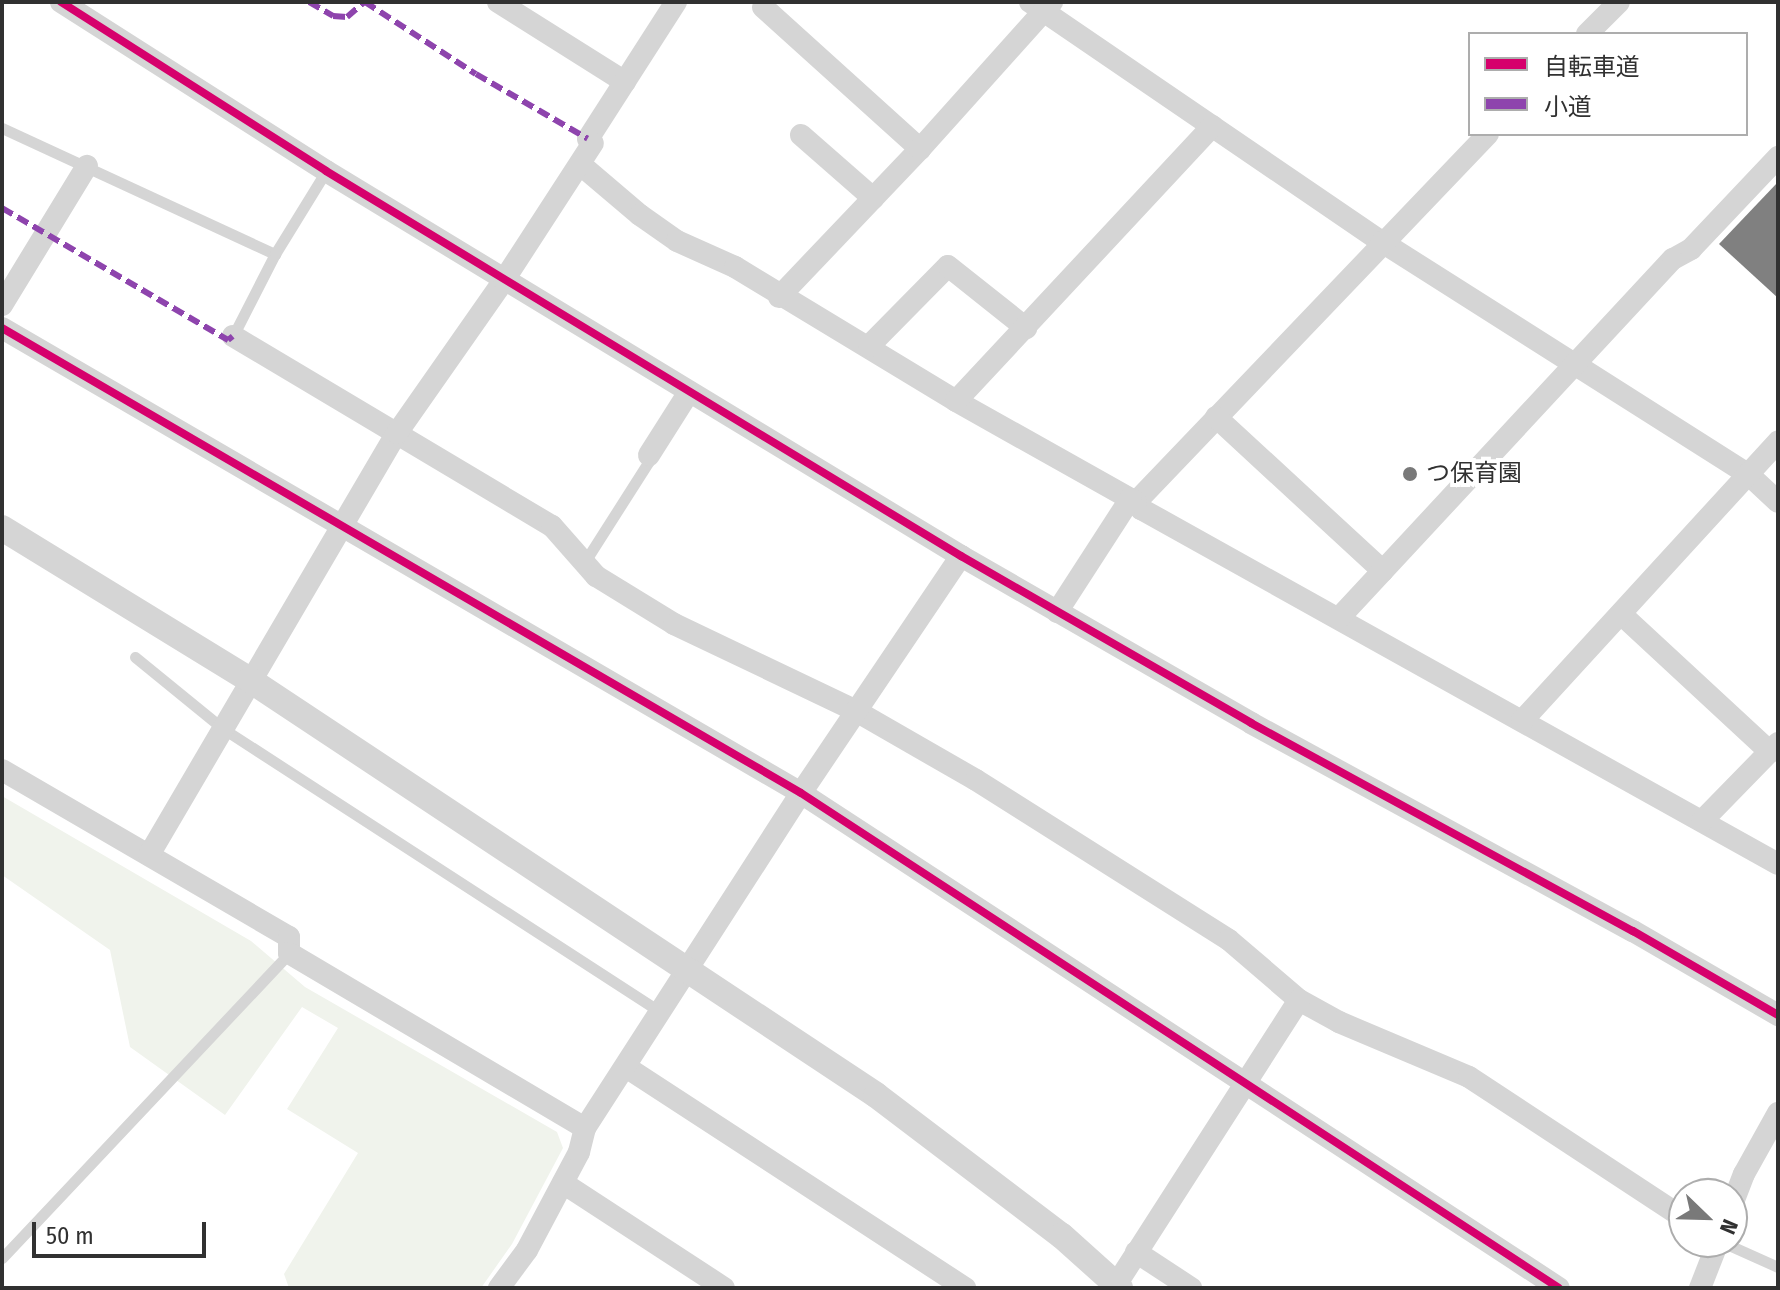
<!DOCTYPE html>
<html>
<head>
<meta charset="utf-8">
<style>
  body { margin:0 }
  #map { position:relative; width:1780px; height:1290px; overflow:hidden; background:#fff; font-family:"Fira Sans Condensed","Noto Sans JP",sans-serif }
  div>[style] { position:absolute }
  .green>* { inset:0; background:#f0f3ec }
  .building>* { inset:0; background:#808080 }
  .service>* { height:11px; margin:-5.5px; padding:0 5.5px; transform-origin:5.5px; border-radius:5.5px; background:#d5d5d5 }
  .minor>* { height:22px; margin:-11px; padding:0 11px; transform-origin:11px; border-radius:11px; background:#d5d5d5 }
  .tertiary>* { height:26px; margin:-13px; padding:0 13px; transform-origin:13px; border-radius:13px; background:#d5d5d5 }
  .quiet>* { height:6px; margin-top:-3px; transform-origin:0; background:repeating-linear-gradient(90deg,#8e44ad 0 12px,transparent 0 18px) }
  .cycleway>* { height:8px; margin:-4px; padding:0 4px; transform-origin:4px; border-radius:4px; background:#d6006c }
  .dots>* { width:22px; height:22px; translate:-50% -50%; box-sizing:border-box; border:4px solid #fff; border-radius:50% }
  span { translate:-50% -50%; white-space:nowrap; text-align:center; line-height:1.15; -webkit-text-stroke:8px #fff; paint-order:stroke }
  .poi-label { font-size:24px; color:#313131 }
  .left { translate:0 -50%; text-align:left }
  .frame { position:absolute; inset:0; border:4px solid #313131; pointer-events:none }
  .legend { position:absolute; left:1468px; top:32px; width:280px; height:104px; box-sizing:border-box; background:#fff; border:2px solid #adadad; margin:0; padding:10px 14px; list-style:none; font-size:24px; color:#313131 }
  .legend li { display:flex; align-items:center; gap:16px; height:40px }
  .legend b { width:40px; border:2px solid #adadad }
  .north { position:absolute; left:1668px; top:1178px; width:80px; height:80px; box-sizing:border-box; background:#fff; border:2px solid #adadad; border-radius:50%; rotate:113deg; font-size:22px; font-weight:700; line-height:32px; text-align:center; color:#313131 }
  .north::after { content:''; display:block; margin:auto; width:28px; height:36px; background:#797979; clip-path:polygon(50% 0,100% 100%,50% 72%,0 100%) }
  .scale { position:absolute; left:32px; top:1222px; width:174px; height:36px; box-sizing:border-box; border:4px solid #313131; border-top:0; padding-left:10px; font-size:24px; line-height:28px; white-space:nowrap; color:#313131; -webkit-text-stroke:6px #fff; paint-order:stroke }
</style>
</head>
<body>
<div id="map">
  <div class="green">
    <div style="clip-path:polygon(2px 796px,251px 941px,305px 987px,557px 1132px,563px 1148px,512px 1244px,481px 1288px,289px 1288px,284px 1274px,358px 1153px,287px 1109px,338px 1028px,302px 1007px,225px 1115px,130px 1047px,110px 950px,2px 875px)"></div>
  </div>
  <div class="building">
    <div style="clip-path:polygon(1778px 182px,1778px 298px,1719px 244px)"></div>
  </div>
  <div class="service">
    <div style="left:2px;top:128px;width:301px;rotate:24.8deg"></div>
    <div style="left:233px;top:336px;width:92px;rotate:-62.9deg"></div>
    <div style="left:275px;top:254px;width:97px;rotate:-58.4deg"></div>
    <div style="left:584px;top:563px;width:121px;rotate:-57.5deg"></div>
    <div style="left:649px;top:461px;width:6px;rotate:-90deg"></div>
    <div style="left:135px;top:657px;width:112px;rotate:39.2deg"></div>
    <div style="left:222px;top:728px;width:524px;rotate:32.93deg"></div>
    <div style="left:1722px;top:1242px;width:61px;rotate:24.1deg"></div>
    <div style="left:2px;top:1258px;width:419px;rotate:-46.7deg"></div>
  </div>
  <div class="minor">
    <div style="left:61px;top:2px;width:314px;rotate:32.5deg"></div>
    <div style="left:326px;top:171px;width:743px;rotate:31.23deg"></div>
    <div style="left:961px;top:556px;width:335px;rotate:29.9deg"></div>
    <div style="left:1251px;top:723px;width:435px;rotate:28.6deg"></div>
    <div style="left:1633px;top:931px;width:168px;rotate:30.1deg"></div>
    <div style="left:498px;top:2px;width:150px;rotate:32.2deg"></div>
    <div style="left:1030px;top:2px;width:426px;rotate:34.3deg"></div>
    <div style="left:1382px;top:242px;width:433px;rotate:32.4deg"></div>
    <div style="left:1748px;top:474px;width:41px;rotate:43deg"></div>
    <div style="left:763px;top:7px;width:212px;rotate:42.1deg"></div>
    <div style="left:1587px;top:34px;width:45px;rotate:-45deg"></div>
    <div style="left:1488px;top:134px;width:509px;rotate:133.73deg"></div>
    <div style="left:1136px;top:502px;width:9px;rotate:54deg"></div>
    <div style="left:1141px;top:509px;width:729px;rotate:29.13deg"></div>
    <div style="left:801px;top:135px;width:96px;rotate:41.2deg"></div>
    <div style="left:588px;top:139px;width:163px;rotate:-57.3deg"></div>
    <div style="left:581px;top:165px;width:77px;rotate:40.3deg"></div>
    <div style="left:640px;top:215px;width:45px;rotate:35.1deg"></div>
    <div style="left:677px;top:241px;width:64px;rotate:24.1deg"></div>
    <div style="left:735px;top:267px;width:258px;rotate:31.2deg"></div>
    <div style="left:956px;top:401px;width:206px;rotate:29.3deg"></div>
    <div style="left:779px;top:297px;width:204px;rotate:-46.4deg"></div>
    <div style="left:920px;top:149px;width:198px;rotate:-48.1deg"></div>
    <div style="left:2px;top:305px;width:163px;rotate:-58.6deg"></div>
    <div style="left:2px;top:328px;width:924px;rotate:30.2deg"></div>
    <div style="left:801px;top:793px;width:905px;rotate:33.15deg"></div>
    <div style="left:233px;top:336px;width:371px;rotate:30.8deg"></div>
    <div style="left:552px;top:526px;width:67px;rotate:48.7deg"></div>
    <div style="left:596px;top:576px;width:92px;rotate:31.6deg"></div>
    <div style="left:674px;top:624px;width:202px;rotate:25.5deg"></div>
    <div style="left:856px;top:711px;width:138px;rotate:29.9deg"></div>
    <div style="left:976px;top:780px;width:299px;rotate:32.3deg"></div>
    <div style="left:1229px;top:940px;width:92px;rotate:40.6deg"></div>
    <div style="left:1299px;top:1000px;width:46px;rotate:28.8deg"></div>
    <div style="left:1339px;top:1022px;width:141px;rotate:22.9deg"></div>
    <div style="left:1469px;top:1077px;width:257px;rotate:33.3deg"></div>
    <div style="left:869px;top:346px;width:112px;rotate:-45.4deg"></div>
    <div style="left:948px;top:266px;width:100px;rotate:38.5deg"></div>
    <div style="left:956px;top:401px;width:376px;rotate:-47deg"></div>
    <div style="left:1216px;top:417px;width:227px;rotate:42.7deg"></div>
    <div style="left:649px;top:455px;width:75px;rotate:-57.6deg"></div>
    <div style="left:1057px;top:612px;width:135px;rotate:-57.1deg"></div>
    <div style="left:1621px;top:614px;width:203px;rotate:42.8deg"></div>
    <div style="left:1339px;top:618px;width:490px;rotate:-47.1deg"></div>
    <div style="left:1673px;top:259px;width:21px;rotate:-29deg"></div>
    <div style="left:1691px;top:249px;width:127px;rotate:-46.6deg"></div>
    <div style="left:1522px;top:721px;width:379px;rotate:-47.5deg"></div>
    <div style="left:2px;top:770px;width:332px;rotate:30.2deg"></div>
    <div style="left:289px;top:937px;width:16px;rotate:90deg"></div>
    <div style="left:289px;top:953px;width:344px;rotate:30.6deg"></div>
    <div style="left:1702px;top:821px;width:109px;rotate:-45.7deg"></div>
    <div style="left:149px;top:855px;width:489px;rotate:-59.6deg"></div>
    <div style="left:397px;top:433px;width:187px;rotate:-55deg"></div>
    <div style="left:504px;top:280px;width:163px;rotate:-57deg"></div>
    <div style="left:626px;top:1067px;width:405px;rotate:33.1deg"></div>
    <div style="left:563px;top:1183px;width:192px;rotate:33.1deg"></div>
    <div style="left:1732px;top:1205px;width:33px;rotate:-69deg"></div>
    <div style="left:1744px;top:1174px;width:70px;rotate:-60.9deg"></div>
    <div style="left:1136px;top:1252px;width:66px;rotate:33.2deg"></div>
    <div style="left:499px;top:1288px;width:47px;rotate:-53.6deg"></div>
    <div style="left:527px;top:1250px;width:111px;rotate:-62deg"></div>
    <div style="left:579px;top:1152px;width:25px;rotate:-76deg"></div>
    <div style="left:585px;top:1128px;width:399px;rotate:-57.2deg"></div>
    <div style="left:801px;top:793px;width:286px;rotate:-56deg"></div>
    <div style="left:1114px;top:1288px;width:342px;rotate:-57.3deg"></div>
    <div style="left:1700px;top:1288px;width:49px;rotate:-68.6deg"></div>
  </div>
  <div class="tertiary">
    <div style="left:2px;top:528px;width:291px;rotate:31.5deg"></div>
    <div style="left:250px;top:680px;width:751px;rotate:33.54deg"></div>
    <div style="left:876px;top:1095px;width:233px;rotate:37.2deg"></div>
    <div style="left:1062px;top:1236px;width:78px;rotate:41.9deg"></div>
  </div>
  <div class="quiet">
    <div style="left:309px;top:2px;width:28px;rotate:30deg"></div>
    <div style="left:333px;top:16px;width:14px;rotate:4deg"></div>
    <div style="left:347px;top:17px;width:23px;rotate:-41deg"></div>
    <div style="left:365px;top:2px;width:132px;rotate:33deg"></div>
    <div style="left:476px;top:74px;width:129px;rotate:30.1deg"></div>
    <div style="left:2px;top:208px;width:262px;rotate:30.3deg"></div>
    <div style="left:228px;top:340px;width:6px;rotate:-39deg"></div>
  </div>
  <div class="cycleway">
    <div style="left:61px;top:2px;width:314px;rotate:32.5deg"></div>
    <div style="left:326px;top:171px;width:743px;rotate:31.23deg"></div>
    <div style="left:961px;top:556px;width:335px;rotate:29.9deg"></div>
    <div style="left:1251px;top:723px;width:435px;rotate:28.6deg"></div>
    <div style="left:1633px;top:931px;width:168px;rotate:30.1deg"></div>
    <div style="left:2px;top:328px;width:924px;rotate:30.2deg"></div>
    <div style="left:801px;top:793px;width:905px;rotate:33.15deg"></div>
  </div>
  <div class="dots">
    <div style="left:1410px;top:474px;background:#797979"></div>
  </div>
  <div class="poi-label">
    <span class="left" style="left:1426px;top:474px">つ保育園</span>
  </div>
  <div class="frame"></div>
  <ul class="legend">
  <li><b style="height:10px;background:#d6006c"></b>自転車道</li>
  <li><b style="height:10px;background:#8e44ad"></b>小道</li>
  </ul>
  <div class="north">N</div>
  <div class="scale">50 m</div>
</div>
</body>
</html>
